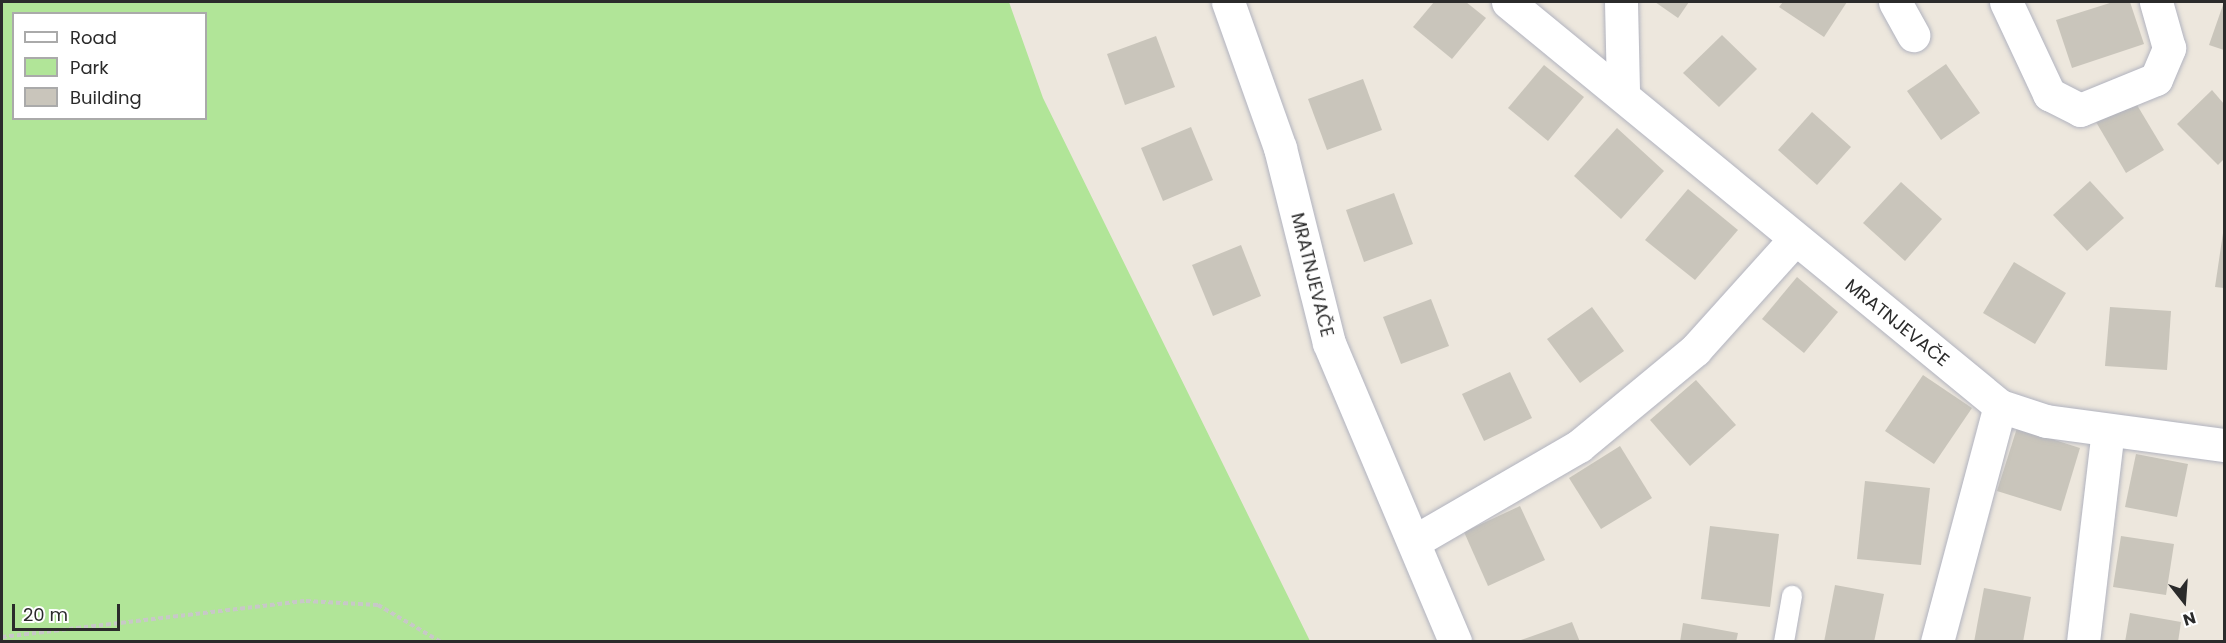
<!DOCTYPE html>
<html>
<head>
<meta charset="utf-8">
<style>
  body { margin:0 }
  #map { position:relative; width:2226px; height:643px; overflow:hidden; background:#ede7dd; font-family:Poppins,sans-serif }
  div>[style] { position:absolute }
  .green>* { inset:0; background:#b1e598 }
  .building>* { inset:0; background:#c9c5bb }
  .path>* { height:4px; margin-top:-2px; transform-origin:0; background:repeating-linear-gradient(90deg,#c8c8c8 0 4.5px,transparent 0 7.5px) }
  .roads { filter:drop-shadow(0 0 2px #b1b3bf) drop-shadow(0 0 2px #b1b3bf) }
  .lane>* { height:20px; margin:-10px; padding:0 10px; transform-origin:10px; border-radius:10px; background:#fff }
  .street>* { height:33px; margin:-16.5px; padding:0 16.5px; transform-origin:16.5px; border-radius:16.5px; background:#fff }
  span { translate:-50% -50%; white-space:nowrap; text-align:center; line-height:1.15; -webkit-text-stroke:6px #fff; paint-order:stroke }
  .street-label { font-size:18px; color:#2b2b2b }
  .frame { position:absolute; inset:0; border:3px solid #2b2b2b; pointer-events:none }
  .legend { position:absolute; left:12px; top:12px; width:195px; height:108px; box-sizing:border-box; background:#fff; border:2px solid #aaa; margin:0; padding:8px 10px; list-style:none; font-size:18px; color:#2b2b2b }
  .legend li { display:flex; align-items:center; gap:12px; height:30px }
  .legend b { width:30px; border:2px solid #aaa }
  .north { position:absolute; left:2154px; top:571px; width:60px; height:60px; -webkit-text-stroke:4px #fff; paint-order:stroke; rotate:163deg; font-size:16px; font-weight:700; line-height:24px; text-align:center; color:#2b2b2b }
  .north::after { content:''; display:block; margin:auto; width:21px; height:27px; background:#2b2b2b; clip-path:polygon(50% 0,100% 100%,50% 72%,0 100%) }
  .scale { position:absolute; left:12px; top:604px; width:108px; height:27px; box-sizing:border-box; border:3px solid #2b2b2b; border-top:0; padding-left:8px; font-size:18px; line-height:21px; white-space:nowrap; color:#2b2b2b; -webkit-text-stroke:4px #fff; paint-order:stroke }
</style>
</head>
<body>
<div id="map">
  <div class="green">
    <div style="clip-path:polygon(evenodd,2px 2px,1009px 2px,1043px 98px,1310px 641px,2px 641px,2px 2px,14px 14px,206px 14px,206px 118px,14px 118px,14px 14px)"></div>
  </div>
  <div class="building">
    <div style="clip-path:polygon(1434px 2px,1466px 2px,1486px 18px,1452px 59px,1413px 27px)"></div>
    <div style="clip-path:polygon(1655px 2px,1689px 2px,1678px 18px)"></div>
    <div style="clip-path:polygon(1783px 2px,1847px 2px,1824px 37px,1779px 7px)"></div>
    <div style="clip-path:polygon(2113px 2px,2130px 2px,2144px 44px,2072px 68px,2056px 20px)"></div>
    <div style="clip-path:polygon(2224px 2px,2224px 50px,2209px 45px)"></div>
    <div style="clip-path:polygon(1722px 35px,1757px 69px,1719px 107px,1683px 73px)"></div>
    <div style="clip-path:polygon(1156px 36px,1175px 87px,1125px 105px,1107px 54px)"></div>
    <div style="clip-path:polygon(1946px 64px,1980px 113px,1941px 140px,1907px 91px)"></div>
    <div style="clip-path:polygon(1544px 65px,1584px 97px,1548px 141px,1508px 108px)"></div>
    <div style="clip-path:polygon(1363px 79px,1382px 130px,1327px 150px,1308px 99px)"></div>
    <div style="clip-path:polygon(2212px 90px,2224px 104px,2224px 159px,2218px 165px,2177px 124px)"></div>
    <div style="clip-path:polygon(2134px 100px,2164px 150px,2126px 173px,2096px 122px)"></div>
    <div style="clip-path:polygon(1812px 112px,1851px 147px,1817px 185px,1778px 150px)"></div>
    <div style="clip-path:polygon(1191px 127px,1213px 180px,1163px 201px,1141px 148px)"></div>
    <div style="clip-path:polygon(1617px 128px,1664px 171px,1621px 219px,1574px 176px)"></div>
    <div style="clip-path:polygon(2090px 181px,2124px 218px,2087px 251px,2053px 215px)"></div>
    <div style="clip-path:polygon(1901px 182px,1942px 219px,1905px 261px,1863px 223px)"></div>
    <div style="clip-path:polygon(1688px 189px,1738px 230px,1695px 280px,1645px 240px)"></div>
    <div style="clip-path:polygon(1394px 193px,1413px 244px,1364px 262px,1346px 210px)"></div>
    <div style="clip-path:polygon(2223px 233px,2224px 233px,2224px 288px,2215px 287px)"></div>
    <div style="clip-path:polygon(1241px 245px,1261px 296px,1213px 316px,1192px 265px)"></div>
    <div style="clip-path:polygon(2014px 262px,2066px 293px,2035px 344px,1983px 313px)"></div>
    <div style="clip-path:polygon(1797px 277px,1838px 312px,1804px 353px,1762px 319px)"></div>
    <div style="clip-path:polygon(1431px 299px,1449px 346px,1401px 364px,1383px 317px)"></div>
    <div style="clip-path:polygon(1592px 307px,1624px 351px,1580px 383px,1547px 339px)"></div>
    <div style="clip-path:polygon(2110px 307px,2171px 311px,2167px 370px,2105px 366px)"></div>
    <div style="clip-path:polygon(1510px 372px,1532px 418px,1484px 441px,1462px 394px)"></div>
    <div style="clip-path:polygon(1923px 375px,1972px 408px,1934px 464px,1885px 431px)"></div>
    <div style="clip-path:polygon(1696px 380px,1736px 425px,1690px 466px,1650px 420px)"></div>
    <div style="clip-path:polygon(2017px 428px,2080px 448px,2061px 511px,1997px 491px)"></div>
    <div style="clip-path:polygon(1620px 446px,1652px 498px,1601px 529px,1569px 478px)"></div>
    <div style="clip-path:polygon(2136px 454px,2188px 464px,2177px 517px,2125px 507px)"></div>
    <div style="clip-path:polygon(1865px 481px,1930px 488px,1921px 565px,1857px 559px)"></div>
    <div style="clip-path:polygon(1520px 506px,1545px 560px,1488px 586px,1464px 532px)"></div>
    <div style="clip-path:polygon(1710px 526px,1779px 534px,1770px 607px,1701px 599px)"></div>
    <div style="clip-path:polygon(2121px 536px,2174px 544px,2166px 595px,2113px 587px)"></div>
    <div style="clip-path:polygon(1835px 585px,1884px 594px,1874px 642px,1824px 642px)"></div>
    <div style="clip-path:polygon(1984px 588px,2031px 597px,2023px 642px,1974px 642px)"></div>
    <div style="clip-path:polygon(2130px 613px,2181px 622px,2178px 642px,2125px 642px)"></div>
    <div style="clip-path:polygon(1572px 622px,1580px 642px,1518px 642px,1518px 641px)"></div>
    <div style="clip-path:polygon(1683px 623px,1738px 633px,1736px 642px,1680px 642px)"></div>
  </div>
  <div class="path">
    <div style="left:2px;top:637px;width:306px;rotate:-6.8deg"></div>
    <div style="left:306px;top:601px;width:72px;rotate:3.2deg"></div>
    <div style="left:378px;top:605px;width:73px;rotate:30.4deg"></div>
  </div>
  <div class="roads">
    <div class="lane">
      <div style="left:1784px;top:642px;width:47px;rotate:-80.1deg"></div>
    </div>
    <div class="street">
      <div style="left:1228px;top:2px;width:155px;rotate:70.4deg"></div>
      <div style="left:1280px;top:148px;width:201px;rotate:75.9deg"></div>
      <div style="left:1329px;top:343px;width:324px;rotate:67.1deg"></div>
      <div style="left:1508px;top:2px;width:637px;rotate:39.39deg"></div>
      <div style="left:2000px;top:406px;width:48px;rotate:18.1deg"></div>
      <div style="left:2046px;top:421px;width:180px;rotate:7.7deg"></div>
      <div style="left:1621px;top:2px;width:89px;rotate:88.7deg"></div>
      <div style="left:1895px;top:2px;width:38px;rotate:61deg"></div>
      <div style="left:2006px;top:2px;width:102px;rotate:64.9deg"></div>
      <div style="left:2049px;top:94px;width:35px;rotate:27deg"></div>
      <div style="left:2080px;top:110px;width:82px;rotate:-22.2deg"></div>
      <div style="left:2156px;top:79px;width:34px;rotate:-67deg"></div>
      <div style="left:2169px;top:48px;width:48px;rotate:-105.8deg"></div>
      <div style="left:1415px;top:541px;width:190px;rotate:-30.1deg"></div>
      <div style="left:1579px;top:446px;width:151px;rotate:-39.6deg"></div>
      <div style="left:1695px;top:350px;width:148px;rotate:-48deg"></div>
      <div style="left:1937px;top:642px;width:244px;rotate:-75.1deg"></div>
      <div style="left:2083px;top:642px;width:213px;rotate:-83.3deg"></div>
    </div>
  </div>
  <div class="street-label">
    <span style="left:1312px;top:275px;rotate:76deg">MRATNJEVAČE</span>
    <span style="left:1897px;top:323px;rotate:39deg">MRATNJEVAČE</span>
  </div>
  <div class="frame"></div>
  <ul class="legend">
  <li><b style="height:8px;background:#fff"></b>Road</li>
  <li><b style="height:16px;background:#b1e598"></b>Park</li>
  <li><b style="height:16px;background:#c9c5bb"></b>Building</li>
  </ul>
  <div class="north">N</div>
  <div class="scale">20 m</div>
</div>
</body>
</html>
